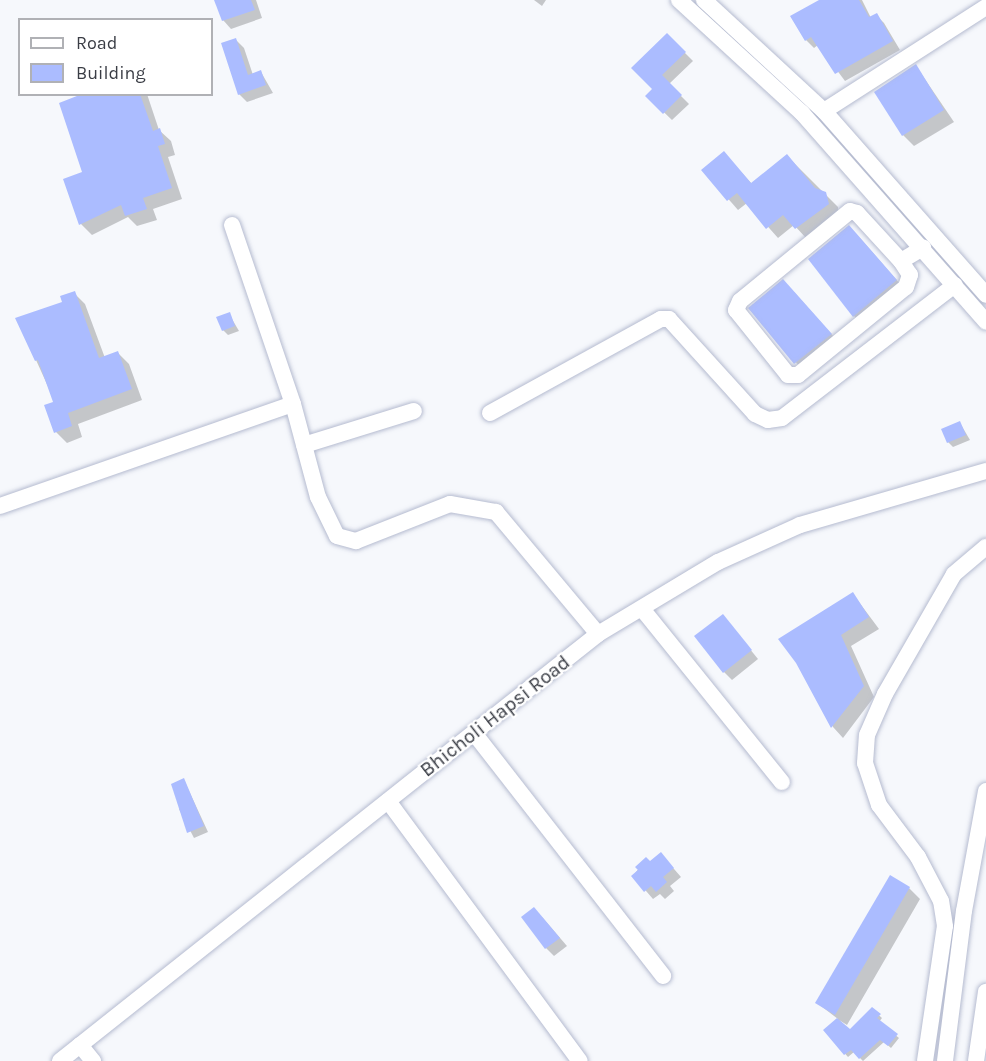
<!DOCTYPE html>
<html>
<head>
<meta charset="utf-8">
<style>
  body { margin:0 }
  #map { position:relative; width:986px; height:1061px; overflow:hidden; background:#f6f8fc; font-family:Karla,sans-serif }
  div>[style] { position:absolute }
  .shadow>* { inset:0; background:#0003 }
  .building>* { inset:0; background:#abbcff }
  .roads { filter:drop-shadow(0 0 2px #b5bbd0) drop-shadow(0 0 2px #b5bbd0) }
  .minor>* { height:16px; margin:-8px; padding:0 8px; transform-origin:8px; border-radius:8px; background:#fff }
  span { translate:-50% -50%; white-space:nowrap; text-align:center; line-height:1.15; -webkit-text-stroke:4.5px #fff; paint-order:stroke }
  .street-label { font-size:20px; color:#3a3d45 }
  .legend { position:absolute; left:18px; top:18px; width:195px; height:78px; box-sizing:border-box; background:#fff; border:2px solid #b0b1b5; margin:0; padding:8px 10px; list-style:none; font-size:18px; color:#3a3d45 }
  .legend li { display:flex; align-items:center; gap:12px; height:30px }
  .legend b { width:30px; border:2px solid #b0b1b5 }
</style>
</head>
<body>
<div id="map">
  <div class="shadow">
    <div style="clip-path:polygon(218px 0,256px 0,262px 18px,231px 29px,223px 20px)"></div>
    <div style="clip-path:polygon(534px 0,546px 0,542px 6px)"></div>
    <div style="clip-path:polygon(822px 0,862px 0,871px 18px,876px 15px,884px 23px,900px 50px,845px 81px,818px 45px,814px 48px,806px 40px)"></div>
    <div style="clip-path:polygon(667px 35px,693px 61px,669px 84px,689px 104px,672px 120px,647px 96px,654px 89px)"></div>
    <div style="clip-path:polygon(236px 40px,244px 48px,253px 75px,261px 72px,273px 93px,247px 102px,239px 94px)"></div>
    <div style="clip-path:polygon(916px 66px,954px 122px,914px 146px,903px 135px)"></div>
    <div style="clip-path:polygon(87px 94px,147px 94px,159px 130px,171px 141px,175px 155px,168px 157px,182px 199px,153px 209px,157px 220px,137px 226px,128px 217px,92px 235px,81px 224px,65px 180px,84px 173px)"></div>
    <div style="clip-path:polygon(724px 153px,752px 184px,787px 156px,838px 207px,838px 215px,806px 238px,794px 225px,778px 238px,747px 203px,738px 210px,703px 170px)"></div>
    <div style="clip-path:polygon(860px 238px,907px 292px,865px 327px,854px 316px)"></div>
    <div style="clip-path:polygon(794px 292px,842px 346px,806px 374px,750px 309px)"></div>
    <div style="clip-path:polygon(74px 293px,85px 304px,105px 358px,118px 353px,129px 364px,142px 400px,78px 424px,82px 437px,67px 443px,56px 432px,55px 402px,36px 360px,64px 303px)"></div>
    <div style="clip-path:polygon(229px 314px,239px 331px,228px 335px,223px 330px)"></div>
    <div style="clip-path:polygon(960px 423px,970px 440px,953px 447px,948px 442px)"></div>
    <div style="clip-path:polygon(853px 594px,879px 629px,851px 646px,874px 697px,843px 738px,833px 727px,797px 663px)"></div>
    <div style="clip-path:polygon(723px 616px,758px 659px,732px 680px,724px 672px)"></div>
    <div style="clip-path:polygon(184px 780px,208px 832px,194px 838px,179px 809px,182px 807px)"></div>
    <div style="clip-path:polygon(661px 854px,681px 877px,670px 886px,674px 891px,665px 899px,660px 894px,653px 899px,633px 876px,646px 859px,650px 863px)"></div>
    <div style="clip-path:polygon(909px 888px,920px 899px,847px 1025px,839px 1020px,850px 1032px,872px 1009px,882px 1018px,879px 1022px,899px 1038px,891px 1048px,884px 1042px,863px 1061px,854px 1052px,848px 1057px,825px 1031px,838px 1019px,817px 1003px)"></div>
    <div style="clip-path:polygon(542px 917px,567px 946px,554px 956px,546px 948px)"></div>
  </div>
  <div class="building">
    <div style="clip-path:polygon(214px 0,251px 0,255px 10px,222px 21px)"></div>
    <div style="clip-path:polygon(819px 0,859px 0,869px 17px,877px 13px,893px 41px,835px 74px,811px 37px,805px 41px,790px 16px)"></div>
    <div style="clip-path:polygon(667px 33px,686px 52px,662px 75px,682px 95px,663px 114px,645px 96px,652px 89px,631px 68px)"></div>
    <div style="clip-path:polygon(236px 38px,248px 75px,261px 70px,266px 85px,238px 95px,221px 43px)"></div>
    <div style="clip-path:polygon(916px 64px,944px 110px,902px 136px,874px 92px)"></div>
    <div style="clip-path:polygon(82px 94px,140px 94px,153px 131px,160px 128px,165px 144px,158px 146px,172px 188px,143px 198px,147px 209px,125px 216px,121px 205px,79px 225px,63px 179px,82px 172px,59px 103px)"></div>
    <div style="clip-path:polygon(724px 151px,751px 183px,787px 154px,815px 188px,826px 192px,829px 204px,795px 229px,783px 215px,766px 229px,737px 193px,727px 201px,701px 170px)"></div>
    <div style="clip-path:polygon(849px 225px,897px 280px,853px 317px,808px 259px)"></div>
    <div style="clip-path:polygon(783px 279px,832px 334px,794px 364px,748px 308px)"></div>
    <div style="clip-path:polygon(75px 291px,99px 358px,118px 351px,132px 389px,68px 413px,72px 426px,54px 433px,44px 405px,53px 402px,38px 360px,35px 361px,15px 318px,62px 302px,60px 296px)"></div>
    <div style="clip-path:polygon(230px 312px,235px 326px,222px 331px,216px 317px)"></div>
    <div style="clip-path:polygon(960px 421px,966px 435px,947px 443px,941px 429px)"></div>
    <div style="clip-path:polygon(853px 592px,869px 617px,841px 635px,864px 686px,831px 728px,796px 663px,778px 639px)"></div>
    <div style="clip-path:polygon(723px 614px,752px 650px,723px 673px,694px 636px)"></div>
    <div style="clip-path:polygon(184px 778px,204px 826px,187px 833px,171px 784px)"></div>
    <div style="clip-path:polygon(661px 852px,674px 868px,663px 877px,667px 882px,656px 892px,651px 886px,644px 892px,631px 876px,638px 870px,635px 867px,646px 857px,650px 861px)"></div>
    <div style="clip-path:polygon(890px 875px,910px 887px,835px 1015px,815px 1003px)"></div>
    <div style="clip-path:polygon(534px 907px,560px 938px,545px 949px,521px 917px)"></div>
    <div style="clip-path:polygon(872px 1007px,881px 1014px,877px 1018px,898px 1034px,888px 1046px,880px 1040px,859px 1059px,851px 1050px,844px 1055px,823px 1030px,837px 1018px,850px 1029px)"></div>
  </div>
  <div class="roads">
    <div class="minor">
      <div style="left:679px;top:0;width:167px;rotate:42.6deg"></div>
      <div style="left:802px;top:113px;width:278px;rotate:48.6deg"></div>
      <div style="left:704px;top:0;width:163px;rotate:42.8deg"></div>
      <div style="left:824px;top:111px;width:245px;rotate:48.6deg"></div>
      <div style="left:824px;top:111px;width:193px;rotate:-32.7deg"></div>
      <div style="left:232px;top:225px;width:189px;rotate:71.2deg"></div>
      <div style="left:293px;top:404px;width:96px;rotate:75deg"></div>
      <div style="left:318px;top:497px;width:43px;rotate:64deg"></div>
      <div style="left:337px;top:536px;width:20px;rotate:15deg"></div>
      <div style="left:356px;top:541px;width:101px;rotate:-21.5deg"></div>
      <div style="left:450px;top:504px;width:47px;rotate:9.9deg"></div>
      <div style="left:496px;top:512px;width:159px;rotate:50.1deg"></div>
      <div style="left:901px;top:261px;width:65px;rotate:-132.5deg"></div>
      <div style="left:857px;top:213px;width:7px;rotate:-164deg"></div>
      <div style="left:850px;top:211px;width:142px;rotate:140.7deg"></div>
      <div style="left:740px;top:301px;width:10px;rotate:114deg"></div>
      <div style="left:736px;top:310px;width:83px;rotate:51.3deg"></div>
      <div style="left:788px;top:375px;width:10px"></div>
      <div style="left:798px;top:375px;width:139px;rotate:-39.2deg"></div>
      <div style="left:906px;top:287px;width:13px;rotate:-72deg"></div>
      <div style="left:910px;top:275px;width:17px;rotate:-123deg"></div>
      <div style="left:901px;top:261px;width:26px;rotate:-31deg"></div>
      <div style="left:490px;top:413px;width:195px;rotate:-28.8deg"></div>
      <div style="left:661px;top:319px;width:8px"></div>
      <div style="left:669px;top:319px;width:128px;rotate:47.8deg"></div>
      <div style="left:755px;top:414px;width:14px;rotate:25deg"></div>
      <div style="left:768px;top:420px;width:14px;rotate:-8deg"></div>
      <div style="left:782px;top:418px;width:218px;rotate:-37.6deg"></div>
      <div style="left:304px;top:445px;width:115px;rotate:-17.2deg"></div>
      <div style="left:0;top:506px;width:310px;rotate:-19.2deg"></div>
      <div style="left:643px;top:610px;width:221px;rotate:51.1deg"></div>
      <div style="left:474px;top:733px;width:308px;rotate:52.1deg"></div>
      <div style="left:388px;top:801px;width:323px;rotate:53.6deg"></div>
      <div style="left:80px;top:1045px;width:21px;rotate:51deg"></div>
      <div style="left:60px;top:1061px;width:687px;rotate:-38.44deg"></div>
      <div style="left:598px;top:634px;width:140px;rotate:-31deg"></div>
      <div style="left:718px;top:562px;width:90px;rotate:-24.3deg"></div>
      <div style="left:800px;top:525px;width:194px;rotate:-16.2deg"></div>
      <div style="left:925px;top:1061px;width:136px;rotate:-81.6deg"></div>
      <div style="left:945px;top:926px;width:25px;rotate:-99deg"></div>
      <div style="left:941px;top:901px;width:50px;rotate:-117.6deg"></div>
      <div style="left:918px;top:857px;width:65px;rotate:-126.9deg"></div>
      <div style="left:879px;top:805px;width:44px;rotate:-108.4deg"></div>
      <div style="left:865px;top:763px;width:28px;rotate:-86deg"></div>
      <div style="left:867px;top:735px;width:45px;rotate:-66.3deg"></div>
      <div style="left:885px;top:694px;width:138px;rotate:-60.1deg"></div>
      <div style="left:954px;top:574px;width:42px;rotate:-40.2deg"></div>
      <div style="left:945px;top:1061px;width:151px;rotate:-82.8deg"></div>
      <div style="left:964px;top:911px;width:122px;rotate:-79.6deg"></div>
      <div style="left:976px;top:1061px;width:70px;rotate:-81.8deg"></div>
    </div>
  </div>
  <div class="street-label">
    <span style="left:495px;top:716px;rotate:-38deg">Bhicholi Hapsi Road</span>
  </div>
  <ul class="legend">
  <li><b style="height:8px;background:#fff"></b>Road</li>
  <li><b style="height:16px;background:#abbcff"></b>Building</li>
  </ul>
</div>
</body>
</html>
